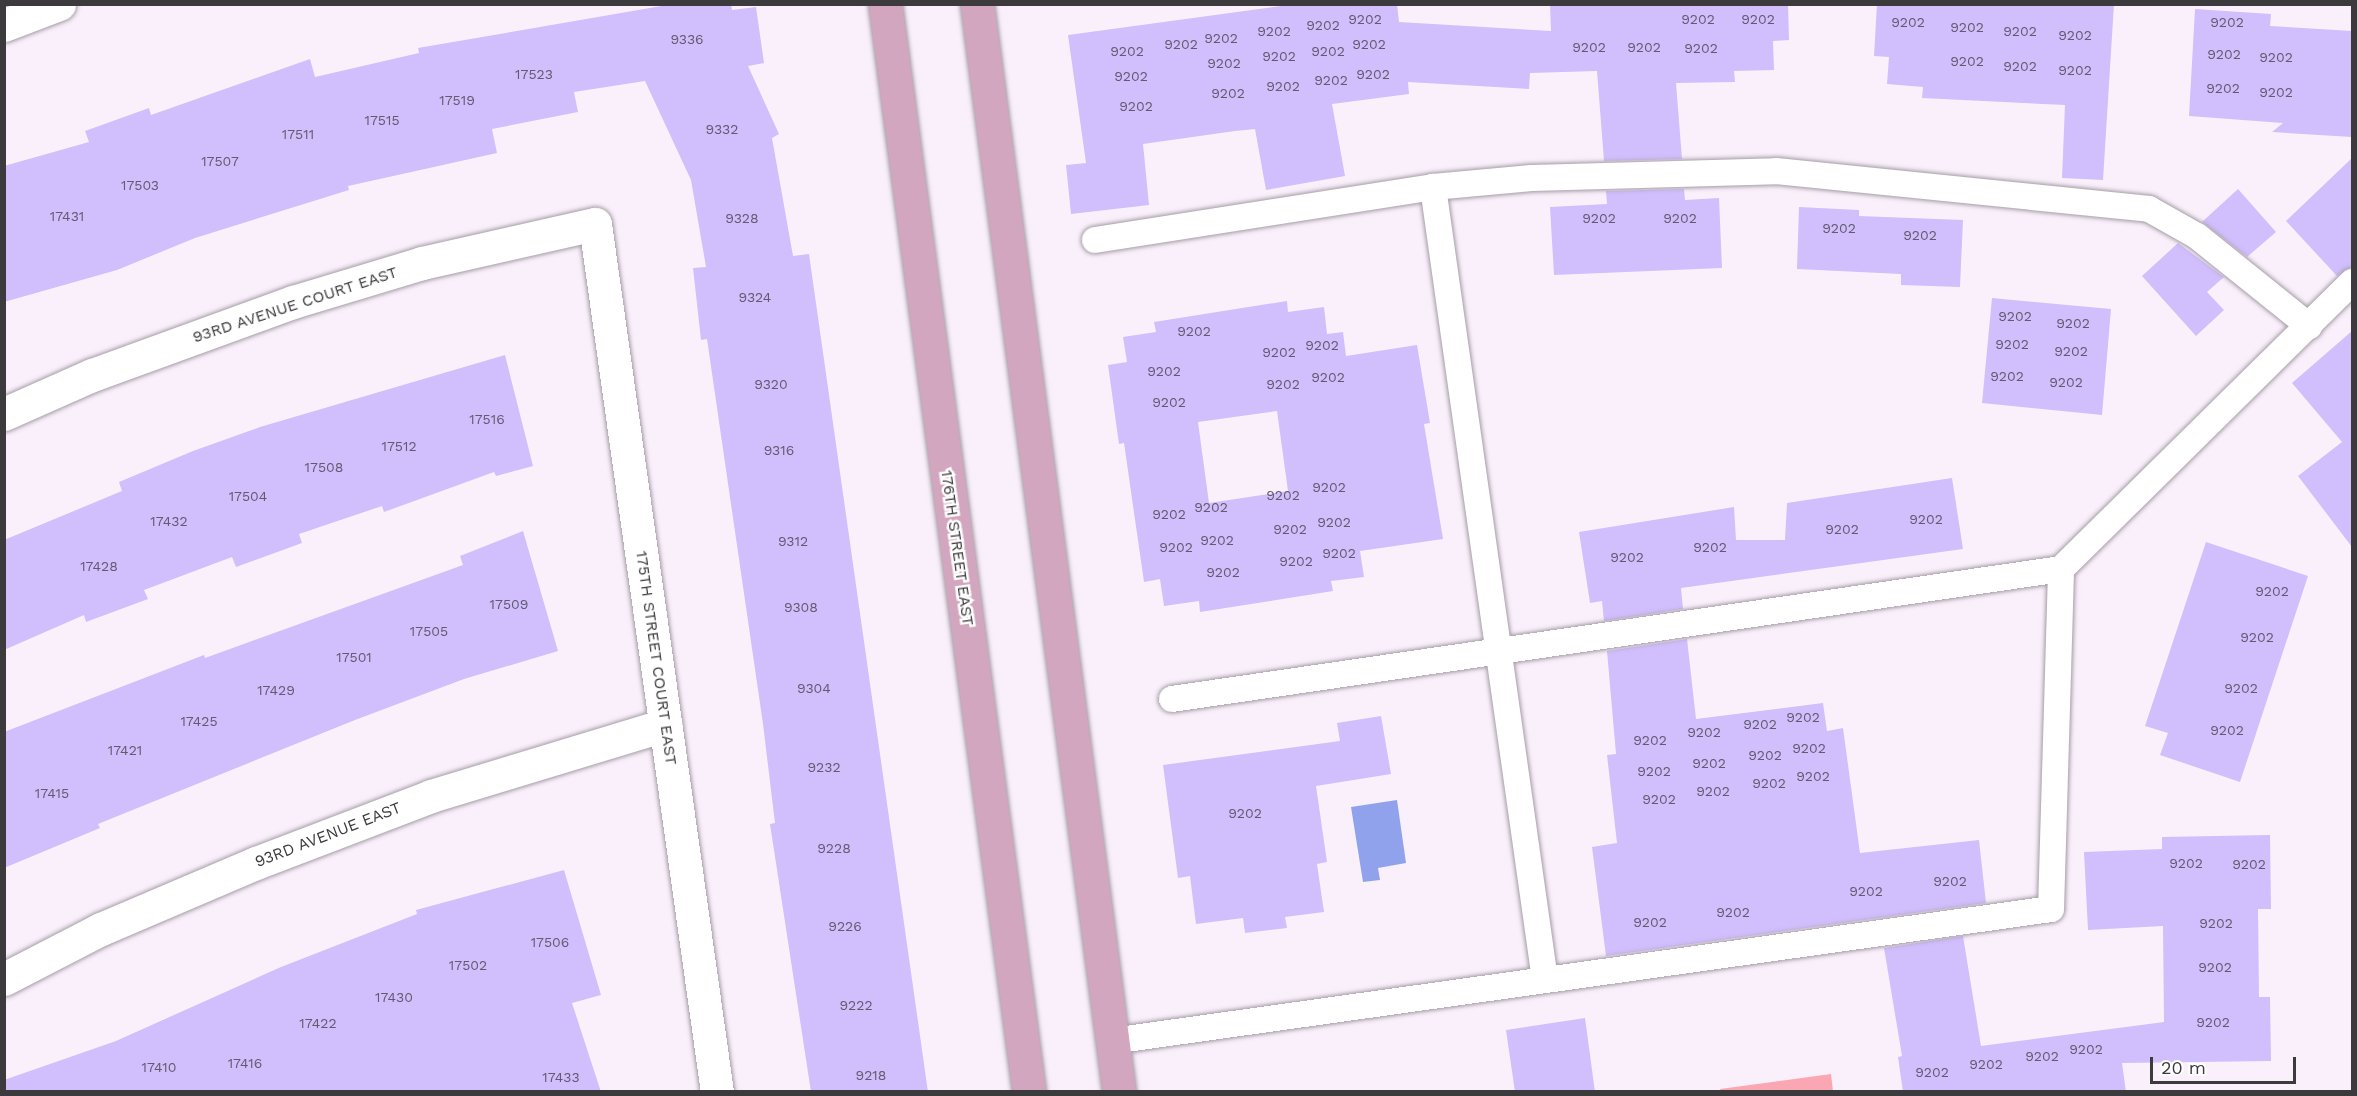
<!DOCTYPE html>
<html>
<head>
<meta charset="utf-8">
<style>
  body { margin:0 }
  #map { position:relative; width:2357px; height:1096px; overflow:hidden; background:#faf0fb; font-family:"Work Sans",sans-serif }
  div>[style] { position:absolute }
  .green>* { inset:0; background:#fba7b3 }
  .water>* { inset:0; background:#90a2ec }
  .building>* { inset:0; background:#d0befd }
  .roads { filter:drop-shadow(0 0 2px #a59da7) drop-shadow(0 0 2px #a59da7) }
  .service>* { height:26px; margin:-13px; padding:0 13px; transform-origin:13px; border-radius:13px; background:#fff }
  .minor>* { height:33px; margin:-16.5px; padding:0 16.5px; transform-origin:16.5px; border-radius:16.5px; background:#fff }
  .tertiary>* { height:33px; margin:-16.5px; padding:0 16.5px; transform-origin:16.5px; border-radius:16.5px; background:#fff }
  .primary>* { height:33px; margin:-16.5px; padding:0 16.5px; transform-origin:16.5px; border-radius:16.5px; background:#d3a6bf }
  span { translate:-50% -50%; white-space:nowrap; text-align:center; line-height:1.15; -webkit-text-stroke:5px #fff; paint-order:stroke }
  .number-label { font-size:14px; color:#625b6e }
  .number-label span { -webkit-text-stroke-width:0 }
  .street-label { font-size:16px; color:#3d3a3e }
  .frame { position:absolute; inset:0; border:6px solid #3d3a3e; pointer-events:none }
  .scale { position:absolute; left:2150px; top:1057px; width:146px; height:27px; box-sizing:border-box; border:3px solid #3d3a3e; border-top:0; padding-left:8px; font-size:18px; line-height:21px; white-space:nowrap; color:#3d3a3e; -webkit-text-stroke:4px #fff; paint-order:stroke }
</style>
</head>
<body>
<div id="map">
  <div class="green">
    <div style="clip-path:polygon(1831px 1074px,1833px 1091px,1721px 1091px,1720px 1089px)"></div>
  </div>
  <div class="water">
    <div style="clip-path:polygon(1397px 800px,1406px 863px,1378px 868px,1380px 880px,1363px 882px,1351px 807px)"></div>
  </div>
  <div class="building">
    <div style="clip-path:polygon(673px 4px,731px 4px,732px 10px,756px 7px,764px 63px,748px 66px,779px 134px,772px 138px,793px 256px,809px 254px,928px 1092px,811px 1092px,770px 824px,775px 823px,763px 724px,707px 339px,701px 340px,693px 268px,706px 267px,691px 180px,645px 81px,574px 92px,578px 112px,492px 129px,497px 153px,348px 186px,349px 190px,195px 238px,117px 270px,4px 302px,4px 166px,89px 142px,85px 131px,149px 108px,151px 115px,310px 59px,315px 77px,419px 53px,418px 48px)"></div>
    <div style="clip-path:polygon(1295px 4px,1397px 4px,1399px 22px,1551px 31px,1550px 4px,1788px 4px,1789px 40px,1773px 41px,1774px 70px,1734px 71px,1735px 82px,1676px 83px,1682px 159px,1604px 161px,1597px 71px,1530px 73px,1529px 89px,1408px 82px,1409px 94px,1332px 104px,1345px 176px,1266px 190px,1255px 129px,1235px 131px,1143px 144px,1149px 205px,1071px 214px,1066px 165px,1086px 163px,1068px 35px)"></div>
    <div style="clip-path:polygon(1877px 4px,2114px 4px,2103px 180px,2062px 178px,2065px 105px,1922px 98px,1923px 87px,1887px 84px,1889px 57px,1874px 56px)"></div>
    <div style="clip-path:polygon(2195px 9px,2271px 14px,2270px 26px,2352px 31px,2352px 137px,2272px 132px,2283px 123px,2189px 116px)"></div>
    <div style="clip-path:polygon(2352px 158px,2352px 267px,2337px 276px,2286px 221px)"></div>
    <div style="clip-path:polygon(1684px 189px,1685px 200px,1719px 198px,1722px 268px,1554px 275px,1550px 207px,1607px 204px,1606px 191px)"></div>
    <div style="clip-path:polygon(2238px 189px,2276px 232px,2247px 257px,2202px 222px)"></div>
    <div style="clip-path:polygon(1799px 207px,1859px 210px,1859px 216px,1963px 220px,1960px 287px,1901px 285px,1901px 274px,1797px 269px)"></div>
    <div style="clip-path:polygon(2178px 243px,2224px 277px,2207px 292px,2224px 310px,2196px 336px,2142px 276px)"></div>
    <div style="clip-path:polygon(1992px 298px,2111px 309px,2102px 415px,1982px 403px)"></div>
    <div style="clip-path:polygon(evenodd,1287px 301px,1288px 312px,1324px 307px,1327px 334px,1343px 332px,1346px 356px,1417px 345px,1430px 423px,1424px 424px,1443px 539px,1360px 551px,1364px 577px,1331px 581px,1333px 591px,1200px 612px,1199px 601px,1164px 606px,1160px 579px,1144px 582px,1124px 443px,1119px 444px,1108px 365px,1127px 362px,1123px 337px,1156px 332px,1154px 322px,1287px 301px,1277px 411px,1288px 491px,1209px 503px,1198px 422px,1277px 411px)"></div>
    <div style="clip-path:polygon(2352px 331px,2352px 547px,2298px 476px,2342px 442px,2292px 383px)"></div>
    <div style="clip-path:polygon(505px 355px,533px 466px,496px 476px,494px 472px,384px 512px,382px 506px,299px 534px,302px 543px,236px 567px,232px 557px,144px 590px,148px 599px,86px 622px,84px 615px,4px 650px,4px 540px,122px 491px,119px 482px,193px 451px,260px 427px)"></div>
    <div style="clip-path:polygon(1952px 478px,1963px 549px,1681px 588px,1683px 609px,1604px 621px,1602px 601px,1590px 603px,1579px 532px,1734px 507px,1736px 540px,1785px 540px,1787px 503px)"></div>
    <div style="clip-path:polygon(523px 531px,558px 651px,464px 679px,355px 720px,98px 824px,100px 828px,4px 868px,4px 732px,204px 655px,205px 658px,463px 565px,460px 556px)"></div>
    <div style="clip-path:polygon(2206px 542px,2308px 576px,2240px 782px,2160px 755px,2168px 733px,2145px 726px)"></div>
    <div style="clip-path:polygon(1687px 639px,1696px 719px,1823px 703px,1827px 731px,1843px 728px,1860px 853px,1979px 840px,1986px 903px,1606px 956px,1592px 847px,1617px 843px,1607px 755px,1616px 754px,1607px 651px)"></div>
    <div style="clip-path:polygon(1381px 716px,1391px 774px,1316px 786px,1327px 862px,1317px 864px,1324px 912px,1285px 917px,1287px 928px,1245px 933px,1243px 918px,1196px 924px,1190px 876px,1178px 878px,1163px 765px,1340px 741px,1337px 723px)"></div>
    <div style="clip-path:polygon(2270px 835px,2271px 909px,2258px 909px,2259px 997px,2270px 997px,2271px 1061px,2122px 1063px,2126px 1092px,1903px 1092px,1898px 1057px,1902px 1056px,1884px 948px,1963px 936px,1981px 1046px,2164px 1022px,2163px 926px,2088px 930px,2084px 852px,2162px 849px,2162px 837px)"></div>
    <div style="clip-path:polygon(564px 870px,601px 995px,572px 1003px,601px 1092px,4px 1092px,4px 1080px,116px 1041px,281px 967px,417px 914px,416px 910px)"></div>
    <div style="clip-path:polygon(1585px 1018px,1595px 1092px,1515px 1092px,1506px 1030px)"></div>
  </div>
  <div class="roads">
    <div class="service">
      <div style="left:1095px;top:240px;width:342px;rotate:-8.9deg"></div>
      <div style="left:1172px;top:699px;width:898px;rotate:-8.32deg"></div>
      <div style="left:1545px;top:980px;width:801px;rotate:-98.04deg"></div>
      <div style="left:1433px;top:187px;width:99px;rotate:-5.2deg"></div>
      <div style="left:1532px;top:178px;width:244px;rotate:-1.6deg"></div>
      <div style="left:1776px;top:171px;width:375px;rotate:5.8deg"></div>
      <div style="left:2149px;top:209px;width:55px;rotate:29.4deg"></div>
      <div style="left:2197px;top:236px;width:144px;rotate:38.8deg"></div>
      <div style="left:1112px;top:1041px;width:948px;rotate:-8deg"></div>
      <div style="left:2051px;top:909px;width:340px;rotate:-88.3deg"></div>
      <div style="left:2061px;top:569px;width:409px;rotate:-44.6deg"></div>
    </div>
    <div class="minor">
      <div style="left:4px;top:414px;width:96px;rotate:-23.9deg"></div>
      <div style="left:92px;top:375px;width:214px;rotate:-20deg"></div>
      <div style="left:293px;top:302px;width:135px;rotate:-16.8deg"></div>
      <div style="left:422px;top:263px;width:177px;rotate:-12.7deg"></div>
      <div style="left:595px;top:224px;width:877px;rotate:82deg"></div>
      <div style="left:4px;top:979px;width:109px;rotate:-27.3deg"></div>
      <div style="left:101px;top:929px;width:168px;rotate:-23.1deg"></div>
      <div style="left:256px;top:863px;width:187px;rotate:-20.9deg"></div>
      <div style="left:431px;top:796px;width:245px;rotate:-16.9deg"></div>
    </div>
    <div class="tertiary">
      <div style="left:4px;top:25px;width:59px;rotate:-20.9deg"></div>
    </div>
    <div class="primary">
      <div style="left:885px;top:4px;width:1097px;rotate:82.46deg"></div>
      <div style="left:977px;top:4px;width:1097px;rotate:82.56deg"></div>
    </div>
  </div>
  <div class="number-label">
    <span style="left:1365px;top:19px">9202</span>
    <span style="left:1698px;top:19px">9202</span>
    <span style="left:1758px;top:19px">9202</span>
    <span style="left:1908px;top:22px">9202</span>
    <span style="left:2227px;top:22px">9202</span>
    <span style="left:1323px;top:25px">9202</span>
    <span style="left:1967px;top:27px">9202</span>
    <span style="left:1274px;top:31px">9202</span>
    <span style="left:2020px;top:31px">9202</span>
    <span style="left:2075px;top:35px">9202</span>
    <span style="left:1221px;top:38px">9202</span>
    <span style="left:687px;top:39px">9336</span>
    <span style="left:1181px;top:44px">9202</span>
    <span style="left:1369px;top:44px">9202</span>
    <span style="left:1589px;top:47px">9202</span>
    <span style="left:1644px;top:47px">9202</span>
    <span style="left:1701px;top:48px">9202</span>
    <span style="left:1127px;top:51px">9202</span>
    <span style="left:1328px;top:51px">9202</span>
    <span style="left:2224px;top:54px">9202</span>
    <span style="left:1279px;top:56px">9202</span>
    <span style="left:2276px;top:57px">9202</span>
    <span style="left:1967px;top:61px">9202</span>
    <span style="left:1224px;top:63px">9202</span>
    <span style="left:2020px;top:66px">9202</span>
    <span style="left:2075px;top:70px">9202</span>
    <span style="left:534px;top:74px">17523</span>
    <span style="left:1373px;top:74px">9202</span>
    <span style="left:1131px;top:76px">9202</span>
    <span style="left:1331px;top:80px">9202</span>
    <span style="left:1283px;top:86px">9202</span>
    <span style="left:2223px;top:88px">9202</span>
    <span style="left:2276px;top:92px">9202</span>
    <span style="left:1228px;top:93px">9202</span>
    <span style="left:457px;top:100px">17519</span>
    <span style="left:1136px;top:106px">9202</span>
    <span style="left:382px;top:120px">17515</span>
    <span style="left:722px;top:129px">9332</span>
    <span style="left:298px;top:134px">17511</span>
    <span style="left:220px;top:161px">17507</span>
    <span style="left:140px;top:185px">17503</span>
    <span style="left:67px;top:216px">17431</span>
    <span style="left:742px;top:218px">9328</span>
    <span style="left:1599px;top:218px">9202</span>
    <span style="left:1680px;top:218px">9202</span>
    <span style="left:1839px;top:228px">9202</span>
    <span style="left:1920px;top:235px">9202</span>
    <span style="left:755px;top:297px">9324</span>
    <span style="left:2015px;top:316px">9202</span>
    <span style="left:2073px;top:323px">9202</span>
    <span style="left:1194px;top:331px">9202</span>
    <span style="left:2012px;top:344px">9202</span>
    <span style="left:1322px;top:345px">9202</span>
    <span style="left:2071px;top:351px">9202</span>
    <span style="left:1279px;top:352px">9202</span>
    <span style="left:1164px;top:371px">9202</span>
    <span style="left:2007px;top:376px">9202</span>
    <span style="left:1328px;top:377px">9202</span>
    <span style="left:2066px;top:382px">9202</span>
    <span style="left:771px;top:384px">9320</span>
    <span style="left:1283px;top:384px">9202</span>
    <span style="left:1169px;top:402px">9202</span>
    <span style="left:487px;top:419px">17516</span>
    <span style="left:399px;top:446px">17512</span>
    <span style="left:779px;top:450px">9316</span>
    <span style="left:324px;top:467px">17508</span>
    <span style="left:1329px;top:487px">9202</span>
    <span style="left:1283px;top:495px">9202</span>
    <span style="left:248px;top:496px">17504</span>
    <span style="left:1211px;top:507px">9202</span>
    <span style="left:1169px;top:514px">9202</span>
    <span style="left:1926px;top:519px">9202</span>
    <span style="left:169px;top:521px">17432</span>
    <span style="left:1334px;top:522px">9202</span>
    <span style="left:1290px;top:529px">9202</span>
    <span style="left:1842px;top:529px">9202</span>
    <span style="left:1217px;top:540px">9202</span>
    <span style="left:793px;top:541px">9312</span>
    <span style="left:1176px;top:547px">9202</span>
    <span style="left:1710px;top:547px">9202</span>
    <span style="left:1339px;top:553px">9202</span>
    <span style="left:1627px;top:557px">9202</span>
    <span style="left:1296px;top:561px">9202</span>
    <span style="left:99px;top:566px">17428</span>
    <span style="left:1223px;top:572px">9202</span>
    <span style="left:2272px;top:591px">9202</span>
    <span style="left:509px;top:604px">17509</span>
    <span style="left:801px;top:607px">9308</span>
    <span style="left:429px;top:631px">17505</span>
    <span style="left:2257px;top:637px">9202</span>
    <span style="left:354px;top:657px">17501</span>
    <span style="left:814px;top:688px">9304</span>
    <span style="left:2241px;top:688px">9202</span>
    <span style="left:276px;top:690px">17429</span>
    <span style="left:1803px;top:717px">9202</span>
    <span style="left:199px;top:721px">17425</span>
    <span style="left:1760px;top:724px">9202</span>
    <span style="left:2227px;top:730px">9202</span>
    <span style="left:1704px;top:732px">9202</span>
    <span style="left:1650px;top:740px">9202</span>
    <span style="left:1809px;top:748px">9202</span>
    <span style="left:125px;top:750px">17421</span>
    <span style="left:1765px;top:755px">9202</span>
    <span style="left:1709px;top:763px">9202</span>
    <span style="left:824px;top:767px">9232</span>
    <span style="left:1654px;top:771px">9202</span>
    <span style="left:1813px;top:776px">9202</span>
    <span style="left:1769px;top:783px">9202</span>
    <span style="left:1713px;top:791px">9202</span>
    <span style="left:52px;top:793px">17415</span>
    <span style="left:1659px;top:799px">9202</span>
    <span style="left:1245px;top:813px">9202</span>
    <span style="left:834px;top:848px">9228</span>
    <span style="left:2186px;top:863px">9202</span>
    <span style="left:2249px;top:864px">9202</span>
    <span style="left:1950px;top:881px">9202</span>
    <span style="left:1866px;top:891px">9202</span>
    <span style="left:1733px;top:912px">9202</span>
    <span style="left:1650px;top:922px">9202</span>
    <span style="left:2216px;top:923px">9202</span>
    <span style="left:845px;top:926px">9226</span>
    <span style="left:550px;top:942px">17506</span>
    <span style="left:468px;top:965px">17502</span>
    <span style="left:2215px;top:967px">9202</span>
    <span style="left:394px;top:997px">17430</span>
    <span style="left:856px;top:1005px">9222</span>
    <span style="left:2213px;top:1022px">9202</span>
    <span style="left:318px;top:1023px">17422</span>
    <span style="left:2086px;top:1049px">9202</span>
    <span style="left:2042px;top:1056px">9202</span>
    <span style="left:245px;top:1063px">17416</span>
    <span style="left:1986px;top:1064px">9202</span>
    <span style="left:159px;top:1067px">17410</span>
    <span style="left:1932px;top:1072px">9202</span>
    <span style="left:871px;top:1075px">9218</span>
    <span style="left:561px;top:1077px">17433</span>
  </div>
  <div class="street-label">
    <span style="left:295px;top:305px;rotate:-18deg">93RD AVENUE COURT EAST</span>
    <span style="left:957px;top:548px;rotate:82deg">176TH STREET EAST</span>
    <span style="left:656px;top:658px;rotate:82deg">175TH STREET COURT EAST</span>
    <span style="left:328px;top:835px;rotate:-21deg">93RD AVENUE EAST</span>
  </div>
  <div class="frame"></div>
  <div class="scale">20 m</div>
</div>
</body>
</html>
